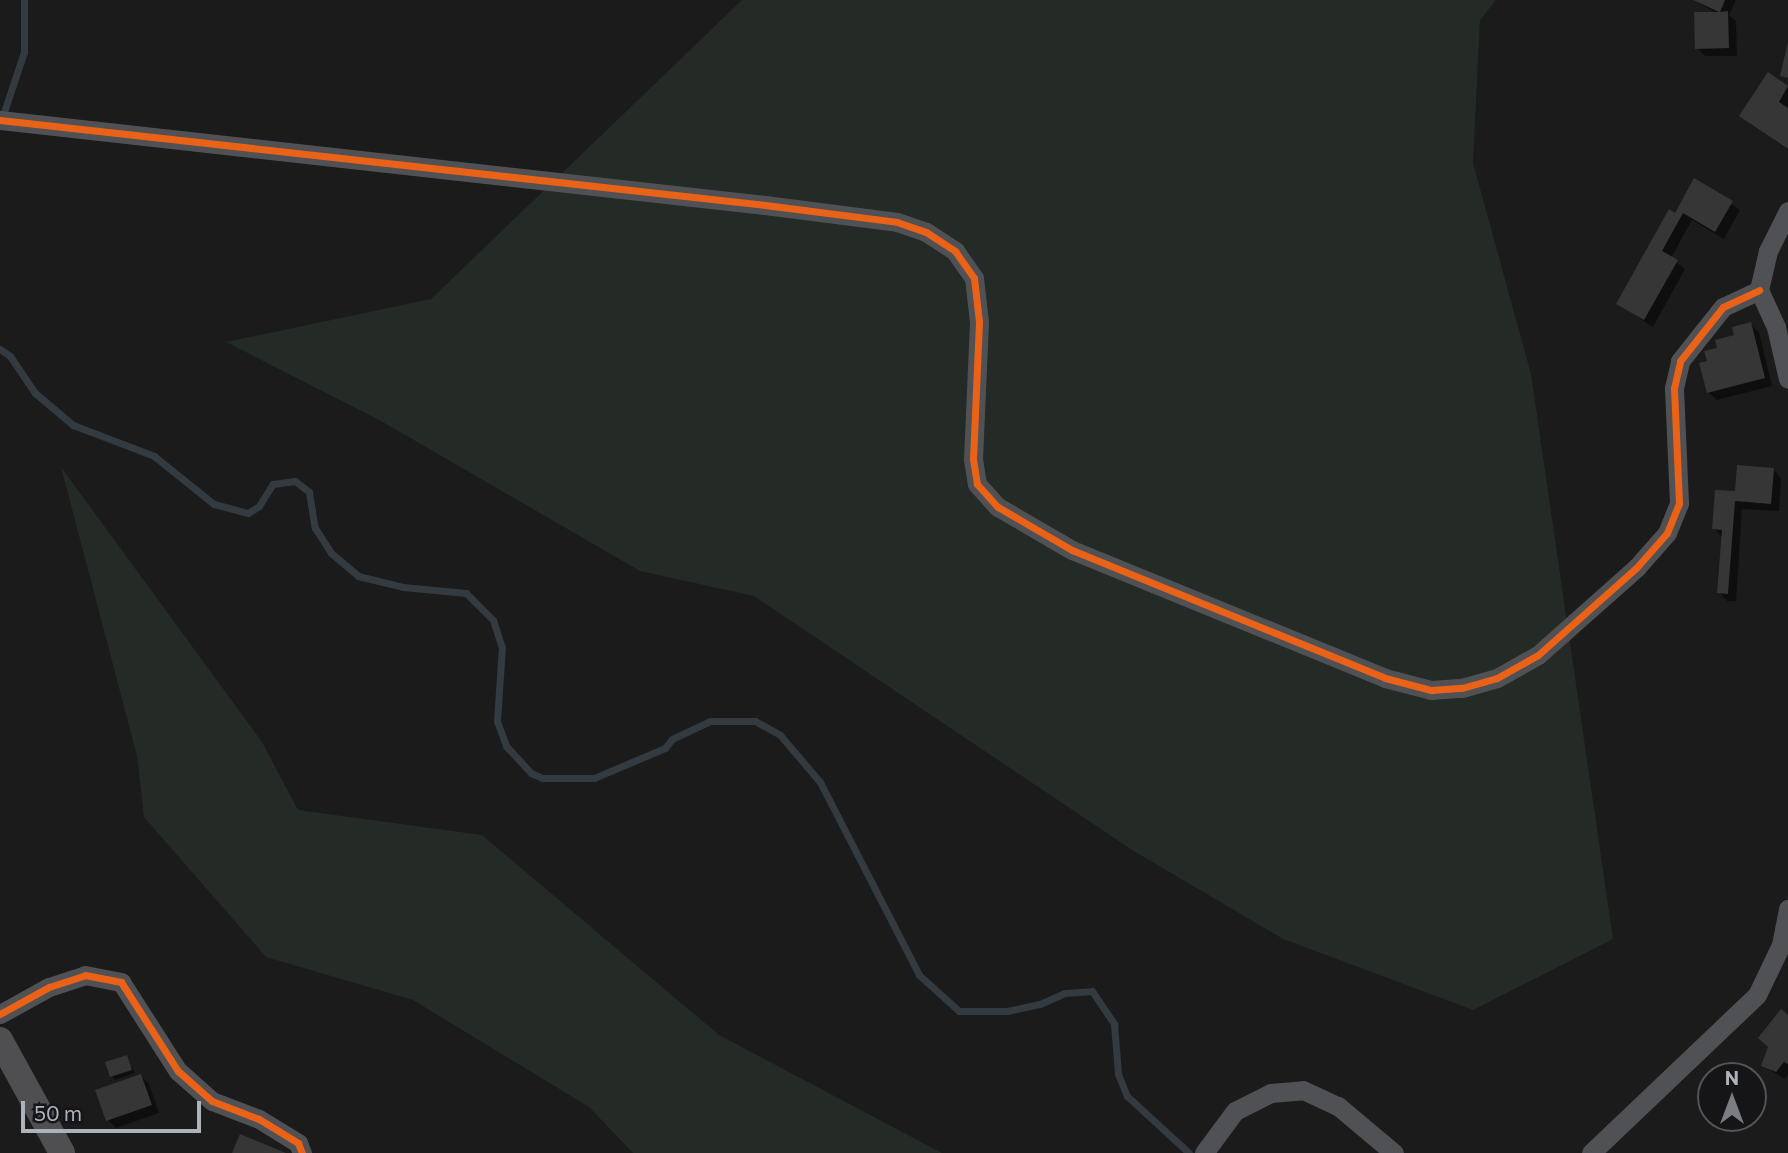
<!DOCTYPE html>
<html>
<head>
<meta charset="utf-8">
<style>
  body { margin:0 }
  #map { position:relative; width:1788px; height:1153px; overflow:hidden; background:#1b1b1b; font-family:Commissioner,sans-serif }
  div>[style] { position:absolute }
  .green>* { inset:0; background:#242a25 }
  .shadow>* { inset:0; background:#0007 }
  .stream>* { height:7px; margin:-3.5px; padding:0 3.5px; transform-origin:3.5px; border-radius:3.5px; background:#333a40 }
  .building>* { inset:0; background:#363636 }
  .street>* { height:19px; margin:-9.5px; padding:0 9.5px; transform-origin:9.5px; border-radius:9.5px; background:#505154 }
  .secondary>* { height:26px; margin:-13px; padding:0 13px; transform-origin:13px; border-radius:13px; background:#4f4f52 }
  .cycleway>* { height:7px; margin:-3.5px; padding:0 3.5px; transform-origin:3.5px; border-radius:3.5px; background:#ea6118 }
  span { translate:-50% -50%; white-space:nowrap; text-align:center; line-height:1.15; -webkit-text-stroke:5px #151517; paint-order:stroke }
  .north { position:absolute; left:1697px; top:1062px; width:70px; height:70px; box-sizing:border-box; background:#151517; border:2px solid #525459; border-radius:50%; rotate:0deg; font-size:19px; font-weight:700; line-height:28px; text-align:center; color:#aeb2bb }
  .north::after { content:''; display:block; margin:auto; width:24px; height:32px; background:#7b7d83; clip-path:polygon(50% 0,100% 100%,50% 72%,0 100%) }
  .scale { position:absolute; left:21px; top:1101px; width:180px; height:32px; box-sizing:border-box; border:4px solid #aeb2bb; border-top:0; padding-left:9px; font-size:21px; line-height:24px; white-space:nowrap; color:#aeb2bb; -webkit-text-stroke:5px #151517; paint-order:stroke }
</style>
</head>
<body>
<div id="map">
  <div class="green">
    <div style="clip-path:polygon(742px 0,1496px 0,1480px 20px,1473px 163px,1531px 374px,1613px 939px,1473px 1010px,1283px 939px,1132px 850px,754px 596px,640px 571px,381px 421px,226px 342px,431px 299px)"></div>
    <div style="clip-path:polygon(61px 467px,262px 742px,298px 810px,482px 835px,719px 1035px,942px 1153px,633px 1153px,589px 1107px,413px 1000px,266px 957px,144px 817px,137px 756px)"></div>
  </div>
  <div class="shadow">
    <div style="clip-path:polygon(1693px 0,1736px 0,1729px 15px,1736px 21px,1737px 56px,1705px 56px,1697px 48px,1716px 13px)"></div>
    <div style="clip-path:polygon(1768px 74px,1788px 88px,1788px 150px,1741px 116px)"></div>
    <div style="clip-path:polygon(1695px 181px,1740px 210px,1724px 239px,1692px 220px,1671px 258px,1685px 269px,1653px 327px,1618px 304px)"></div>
    <div style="clip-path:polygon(1750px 324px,1759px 332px,1772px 386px,1717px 400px,1708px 392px,1709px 362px)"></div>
    <div style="clip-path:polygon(1773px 469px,1781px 478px,1779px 511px,1742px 509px,1736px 601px,1727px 601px,1719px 592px,1722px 537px,1714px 528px,1736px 493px)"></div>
    <div style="clip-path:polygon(1788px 1017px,1788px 1075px,1785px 1079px,1763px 1066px)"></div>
    <div style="clip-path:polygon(126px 1057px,135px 1073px,115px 1080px,112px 1076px)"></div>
    <div style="clip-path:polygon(141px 1076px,149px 1084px,159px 1113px,116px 1128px,108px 1120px)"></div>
  </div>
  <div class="stream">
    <div style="left:2px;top:118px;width:70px;rotate:-71.6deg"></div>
    <div style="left:24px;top:52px;width:52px;rotate:-90deg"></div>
    <div style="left:0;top:349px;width:12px;rotate:35deg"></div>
    <div style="left:10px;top:356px;width:45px;rotate:56deg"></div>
    <div style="left:35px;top:393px;width:50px;rotate:40.1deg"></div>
    <div style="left:73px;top:425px;width:87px;rotate:20.9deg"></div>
    <div style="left:154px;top:456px;width:77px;rotate:38.7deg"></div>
    <div style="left:214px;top:504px;width:35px;rotate:15deg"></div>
    <div style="left:248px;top:513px;width:13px;rotate:-32deg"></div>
    <div style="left:259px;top:506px;width:26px;rotate:-58deg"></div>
    <div style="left:273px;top:484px;width:22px;rotate:-8deg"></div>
    <div style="left:295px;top:481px;width:18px;rotate:38deg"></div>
    <div style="left:309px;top:492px;width:36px;rotate:81deg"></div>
    <div style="left:315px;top:528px;width:30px;rotate:57deg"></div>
    <div style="left:331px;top:553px;width:35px;rotate:40deg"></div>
    <div style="left:358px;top:576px;width:46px;rotate:13.7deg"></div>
    <div style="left:403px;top:587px;width:63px;rotate:5.4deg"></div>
    <div style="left:466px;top:593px;width:38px;rotate:45deg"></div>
    <div style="left:493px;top:620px;width:28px;rotate:72deg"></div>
    <div style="left:502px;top:647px;width:74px;rotate:93.9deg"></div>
    <div style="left:497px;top:721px;width:27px;rotate:70deg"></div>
    <div style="left:506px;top:746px;width:37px;rotate:47deg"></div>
    <div style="left:531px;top:773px;width:12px;rotate:24deg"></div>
    <div style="left:542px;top:778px;width:52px"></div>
    <div style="left:594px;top:778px;width:77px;rotate:-22.9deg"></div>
    <div style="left:665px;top:748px;width:11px;rotate:-52deg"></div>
    <div style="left:672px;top:739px;width:42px;rotate:-25.3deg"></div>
    <div style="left:710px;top:721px;width:45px"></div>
    <div style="left:755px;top:721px;width:29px;rotate:29deg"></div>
    <div style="left:780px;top:735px;width:62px;rotate:49.6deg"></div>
    <div style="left:820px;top:782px;width:217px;rotate:62.8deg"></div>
    <div style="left:919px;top:975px;width:54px;rotate:42deg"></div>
    <div style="left:959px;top:1011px;width:48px"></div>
    <div style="left:1007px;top:1011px;width:34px;rotate:-12deg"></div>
    <div style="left:1040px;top:1004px;width:27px;rotate:-24deg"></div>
    <div style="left:1065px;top:993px;width:27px;rotate:-4deg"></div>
    <div style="left:1092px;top:991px;width:40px;rotate:56deg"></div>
    <div style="left:1114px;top:1024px;width:50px;rotate:85.4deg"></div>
    <div style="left:1118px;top:1074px;width:24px;rotate:68deg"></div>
    <div style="left:1127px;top:1096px;width:84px;rotate:42.6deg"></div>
  </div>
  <div class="building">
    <div style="clip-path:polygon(1693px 0,1725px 0,1720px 12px,1728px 11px,1729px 48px,1695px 49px,1694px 12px,1719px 12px)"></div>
    <div style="clip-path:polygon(1788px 42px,1788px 78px,1780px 76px)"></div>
    <div style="clip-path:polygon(1768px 72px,1788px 86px,1779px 102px,1788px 108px,1788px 149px,1739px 116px)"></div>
    <div style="clip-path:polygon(1694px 178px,1733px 201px,1715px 232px,1683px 213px,1662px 251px,1678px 260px,1644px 320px,1616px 304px,1669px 209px,1675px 213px)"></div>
    <div style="clip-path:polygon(1751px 322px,1765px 378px,1707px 393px,1699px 363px,1707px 361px,1704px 351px,1717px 348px,1715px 340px,1734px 335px,1732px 327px)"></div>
    <div style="clip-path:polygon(1737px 465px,1774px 468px,1771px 504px,1735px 501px,1728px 594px,1717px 593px,1722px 530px,1712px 529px,1715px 490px,1735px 491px)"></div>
    <div style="clip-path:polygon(1781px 1009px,1788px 1015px,1788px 1064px,1784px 1062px,1776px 1072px,1761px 1066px,1768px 1047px,1758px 1038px)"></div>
    <div style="clip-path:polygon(127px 1055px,132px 1070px,110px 1077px,105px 1062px)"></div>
    <div style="clip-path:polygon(141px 1074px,152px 1105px,106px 1121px,95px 1090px)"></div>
    <div style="clip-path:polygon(240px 1134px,286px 1153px,232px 1153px)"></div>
  </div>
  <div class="street">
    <div style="left:0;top:120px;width:770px;rotate:6.34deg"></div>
    <div style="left:765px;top:205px;width:133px;rotate:7.3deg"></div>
    <div style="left:897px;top:222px;width:31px;rotate:19deg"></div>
    <div style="left:926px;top:232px;width:35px;rotate:33deg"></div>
    <div style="left:955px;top:251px;width:33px;rotate:55deg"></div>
    <div style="left:974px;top:278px;width:44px;rotate:83.5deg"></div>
    <div style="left:979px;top:322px;width:137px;rotate:92.5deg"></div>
    <div style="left:973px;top:459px;width:25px;rotate:81deg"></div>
    <div style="left:977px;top:484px;width:31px;rotate:48deg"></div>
    <div style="left:998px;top:507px;width:86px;rotate:30.2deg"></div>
    <div style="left:1072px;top:550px;width:338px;rotate:22.2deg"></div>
    <div style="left:1385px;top:678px;width:48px;rotate:14.6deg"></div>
    <div style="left:1431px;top:690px;width:31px;rotate:-4deg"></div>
    <div style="left:1462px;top:688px;width:36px;rotate:-16deg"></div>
    <div style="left:1497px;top:678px;width:47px;rotate:-29.3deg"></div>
    <div style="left:1538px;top:655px;width:132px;rotate:-41.6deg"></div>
    <div style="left:1637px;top:567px;width:45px;rotate:-48.6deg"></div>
    <div style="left:1667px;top:533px;width:32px;rotate:-68deg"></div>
    <div style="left:1679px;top:503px;width:115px;rotate:-92.5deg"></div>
    <div style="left:1674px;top:388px;width:28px;rotate:-77deg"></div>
    <div style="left:1680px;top:361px;width:69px;rotate:-51.5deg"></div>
    <div style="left:1723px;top:307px;width:40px;rotate:-25deg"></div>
    <div style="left:1788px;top:211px;width:45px;rotate:116.6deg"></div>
    <div style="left:1768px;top:251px;width:40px;rotate:103deg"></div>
    <div style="left:1759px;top:290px;width:41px;rotate:65.3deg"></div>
    <div style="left:1776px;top:327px;width:53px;rotate:77deg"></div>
    <div style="left:0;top:1014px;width:56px;rotate:-28.9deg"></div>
    <div style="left:49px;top:987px;width:38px;rotate:-18deg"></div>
    <div style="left:85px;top:975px;width:37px;rotate:11deg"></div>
    <div style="left:121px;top:982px;width:106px;rotate:57.4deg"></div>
    <div style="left:178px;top:1071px;width:45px;rotate:41.4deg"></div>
    <div style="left:212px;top:1101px;width:50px;rotate:21deg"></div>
    <div style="left:259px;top:1119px;width:46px;rotate:31.6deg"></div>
    <div style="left:298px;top:1143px;width:11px;rotate:68deg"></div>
    <div style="left:1204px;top:1153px;width:52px;rotate:-53.6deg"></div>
    <div style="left:1235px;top:1111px;width:40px;rotate:-26.6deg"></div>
    <div style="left:1271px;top:1093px;width:32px;rotate:-5deg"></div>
    <div style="left:1303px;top:1090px;width:38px;rotate:25deg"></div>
    <div style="left:1338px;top:1106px;width:73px;rotate:40deg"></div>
    <div style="left:1591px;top:1153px;width:229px;rotate:-43.6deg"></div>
    <div style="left:1757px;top:995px;width:55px;rotate:-64.4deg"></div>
    <div style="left:1781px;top:945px;width:37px;rotate:-79deg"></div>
  </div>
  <div class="secondary">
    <div style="left:0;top:1040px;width:129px;rotate:61.2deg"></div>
  </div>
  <div class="cycleway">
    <div style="left:0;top:120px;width:770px;rotate:6.34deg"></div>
    <div style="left:765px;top:205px;width:133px;rotate:7.3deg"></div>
    <div style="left:897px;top:222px;width:31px;rotate:19deg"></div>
    <div style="left:926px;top:232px;width:35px;rotate:33deg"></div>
    <div style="left:955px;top:251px;width:33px;rotate:55deg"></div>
    <div style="left:974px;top:278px;width:44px;rotate:83.5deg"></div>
    <div style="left:979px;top:322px;width:137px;rotate:92.5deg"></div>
    <div style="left:973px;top:459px;width:25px;rotate:81deg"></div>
    <div style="left:977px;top:484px;width:31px;rotate:48deg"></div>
    <div style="left:998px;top:507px;width:86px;rotate:30.2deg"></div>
    <div style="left:1072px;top:550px;width:338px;rotate:22.2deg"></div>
    <div style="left:1385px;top:678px;width:48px;rotate:14.6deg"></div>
    <div style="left:1431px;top:690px;width:31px;rotate:-4deg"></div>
    <div style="left:1462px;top:688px;width:36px;rotate:-16deg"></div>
    <div style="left:1497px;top:678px;width:47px;rotate:-29.3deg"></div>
    <div style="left:1538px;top:655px;width:132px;rotate:-41.6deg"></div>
    <div style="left:1637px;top:567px;width:45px;rotate:-48.6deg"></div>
    <div style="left:1667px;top:533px;width:32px;rotate:-68deg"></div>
    <div style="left:1679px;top:503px;width:115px;rotate:-92.5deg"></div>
    <div style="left:1674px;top:388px;width:28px;rotate:-77deg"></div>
    <div style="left:1680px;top:361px;width:69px;rotate:-51.5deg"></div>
    <div style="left:1723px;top:307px;width:40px;rotate:-25deg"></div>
    <div style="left:0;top:1014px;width:56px;rotate:-28.9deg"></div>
    <div style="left:49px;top:987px;width:38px;rotate:-18deg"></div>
    <div style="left:85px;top:975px;width:37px;rotate:11deg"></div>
    <div style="left:121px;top:982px;width:106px;rotate:57.4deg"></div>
    <div style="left:178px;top:1071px;width:45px;rotate:41.4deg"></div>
    <div style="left:212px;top:1101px;width:50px;rotate:21deg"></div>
    <div style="left:259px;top:1119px;width:46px;rotate:31.6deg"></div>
    <div style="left:298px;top:1143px;width:11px;rotate:68deg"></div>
  </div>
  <div class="north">N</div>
  <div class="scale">50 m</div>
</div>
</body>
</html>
